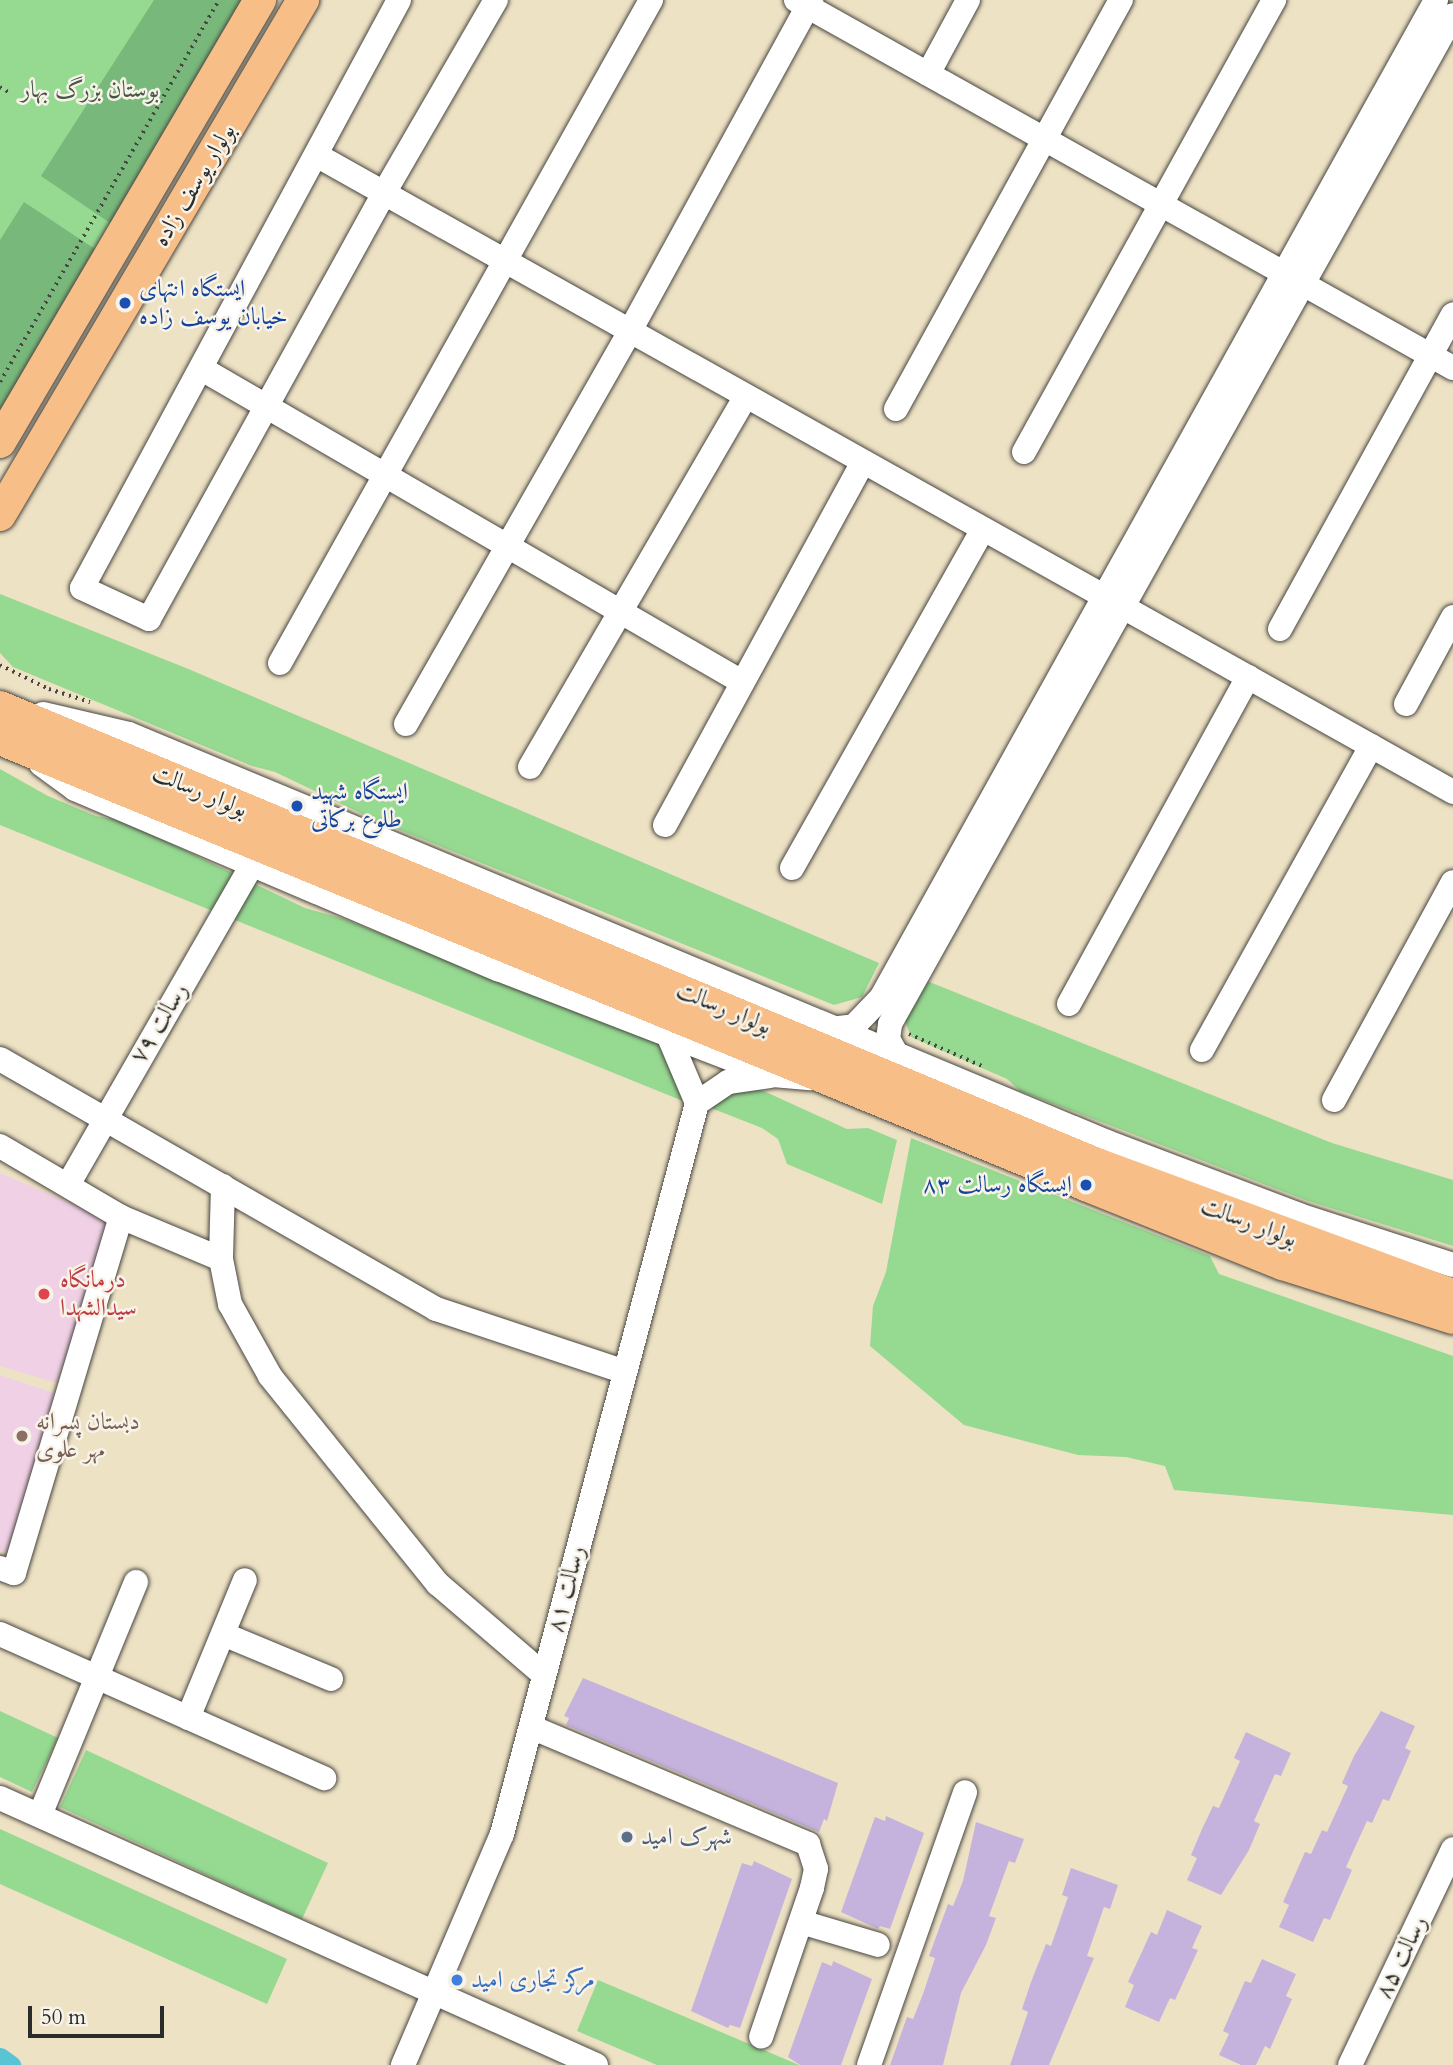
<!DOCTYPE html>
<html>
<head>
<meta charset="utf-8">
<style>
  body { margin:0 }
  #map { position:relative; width:1453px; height:2065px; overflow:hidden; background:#eee2c4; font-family:Cardo,Amiri,serif }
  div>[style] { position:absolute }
  .built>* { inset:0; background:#f0d0e4 }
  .green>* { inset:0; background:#96d991 }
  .forest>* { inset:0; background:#78b97b }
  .canal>* { height:19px; margin:-9.5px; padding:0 9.5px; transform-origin:9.5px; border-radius:9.5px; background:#59c4d3 }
  .building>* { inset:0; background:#c6b3dd }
  .path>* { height:3.5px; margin-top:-1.75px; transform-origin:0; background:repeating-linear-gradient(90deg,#484642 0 2px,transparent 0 7px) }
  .roads { filter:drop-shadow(0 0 2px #484642) drop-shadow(0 0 2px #484642) }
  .minor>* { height:24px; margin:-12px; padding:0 12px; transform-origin:12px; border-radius:12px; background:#fff }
  .major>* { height:32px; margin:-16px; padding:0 16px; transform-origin:16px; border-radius:16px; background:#f7be88 }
  .dots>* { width:19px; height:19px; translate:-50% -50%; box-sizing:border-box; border:4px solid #f7f3e8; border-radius:50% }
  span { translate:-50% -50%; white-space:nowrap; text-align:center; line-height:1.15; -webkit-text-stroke:5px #f7f3e8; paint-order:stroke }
  .park-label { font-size:24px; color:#465644 }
  .street-label { font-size:24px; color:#2b2b2b }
  .transit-label { font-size:24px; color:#164399 }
  .left { translate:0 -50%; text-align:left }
  .right { translate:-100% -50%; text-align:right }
  .health-label { font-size:24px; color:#be3a42 }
  .education-label { font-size:24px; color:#785e54 }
  .service-label { font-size:24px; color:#4e5e75 }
  .shop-label { font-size:24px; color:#366cbe }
  .scale { position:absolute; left:28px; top:2006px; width:136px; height:32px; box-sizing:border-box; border:4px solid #2b2b2b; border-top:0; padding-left:9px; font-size:21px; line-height:24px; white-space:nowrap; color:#2b2b2b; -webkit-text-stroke:5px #f7f3e8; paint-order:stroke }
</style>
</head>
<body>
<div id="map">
  <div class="built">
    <div style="clip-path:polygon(0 1173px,112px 1221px,57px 1383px,0 1366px)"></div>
    <div style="clip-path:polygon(0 1375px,57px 1394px,8px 1553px,0 1550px)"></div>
  </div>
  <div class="green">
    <div style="clip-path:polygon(0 0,244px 0,0 421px)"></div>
    <div style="clip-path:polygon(0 594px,186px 668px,879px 963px,862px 997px,834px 1005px,375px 820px,275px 772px,252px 766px,13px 667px,0 653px)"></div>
    <div style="clip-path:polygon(0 769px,48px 796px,96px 816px,124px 821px,305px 908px,344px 919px,661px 1044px,679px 1070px,683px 1101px,0 825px)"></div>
    <div style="clip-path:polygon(922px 979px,1332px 1143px,1453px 1180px,1453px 1246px,1308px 1201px,1020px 1091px,1007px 1079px,911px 1037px,904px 1018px)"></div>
    <div style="clip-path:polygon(757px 1088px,847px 1129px,868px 1128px,897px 1140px,882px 1204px,787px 1164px,778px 1139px,762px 1128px,711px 1108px,729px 1092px)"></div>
    <div style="clip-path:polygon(911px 1138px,1210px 1256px,1219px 1274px,1453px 1356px,1453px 1515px,1174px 1490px,1165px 1466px,1126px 1457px,1078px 1455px,964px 1425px,870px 1346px,873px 1306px,886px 1272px)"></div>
    <div style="clip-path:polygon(0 1711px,58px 1738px,32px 1792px,0 1777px)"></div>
    <div style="clip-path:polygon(86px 1750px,328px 1863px,302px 1919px,60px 1807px)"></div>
    <div style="clip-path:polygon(0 1829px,287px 1959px,267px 2004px,0 1884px)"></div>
    <div style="clip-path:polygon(598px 1980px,799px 2065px,657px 2065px,577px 2031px)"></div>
  </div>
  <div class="forest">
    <div style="clip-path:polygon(154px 0,244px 0,113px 225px,41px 176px)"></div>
    <div style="clip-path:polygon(24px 202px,98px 251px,0 421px,0 240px)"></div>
  </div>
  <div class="canal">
    <div style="left:0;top:2057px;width:14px;rotate:36deg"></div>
  </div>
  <div class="building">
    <div style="clip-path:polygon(583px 1678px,838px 1783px,827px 1821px,824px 1819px,819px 1832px,566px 1725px,569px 1718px,564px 1716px)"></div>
    <div style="clip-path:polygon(1381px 1711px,1415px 1726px,1405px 1748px,1411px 1751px,1389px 1801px,1383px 1799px,1372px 1823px,1367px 1821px,1346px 1867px,1352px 1870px,1330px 1920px,1324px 1918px,1313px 1942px,1279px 1927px,1289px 1905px,1283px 1902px,1305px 1852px,1311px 1854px,1322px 1830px,1327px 1832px,1348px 1786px,1342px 1783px,1354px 1756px)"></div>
    <div style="clip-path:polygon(1246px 1732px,1291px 1753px,1281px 1776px,1275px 1774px,1254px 1821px,1260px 1824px,1249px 1850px,1221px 1895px,1187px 1880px,1197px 1858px,1191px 1855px,1202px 1829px,1213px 1806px,1219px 1808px,1240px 1761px,1234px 1758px)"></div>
    <div style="clip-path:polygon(886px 1816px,924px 1833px,890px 1929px,880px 1926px,878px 1929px,841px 1912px,875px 1817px,885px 1821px)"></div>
    <div style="clip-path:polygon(976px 1822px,1024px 1839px,1015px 1863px,1009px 1861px,989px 1916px,996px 1918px,986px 1945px,961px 1993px,943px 2065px,890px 2065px,907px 2017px,913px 2019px,923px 1994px,935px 1958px,929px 1956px,948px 1904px,953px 1906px,963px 1881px)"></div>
    <div style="clip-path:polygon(754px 1861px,792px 1879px,740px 2028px,730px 2025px,728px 2028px,691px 2011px,742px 1863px,752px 1866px)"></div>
    <div style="clip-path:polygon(1071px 1868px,1118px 1885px,1110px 1909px,1104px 1907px,1087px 1956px,1094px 1958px,1049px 2065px,1010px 2065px,1028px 2012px,1022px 2009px,1031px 1982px,1046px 1944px,1051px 1946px,1068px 1897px,1062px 1895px)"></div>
    <div style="clip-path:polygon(1167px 1910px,1202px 1926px,1192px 1948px,1198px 1950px,1175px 2000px,1170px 1998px,1159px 2022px,1125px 2007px,1134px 1985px,1128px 1982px,1151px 1932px,1157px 1935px)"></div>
    <div style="clip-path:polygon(1262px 1959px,1296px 1974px,1286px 1996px,1292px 1999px,1270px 2049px,1265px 2046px,1256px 2065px,1241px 2065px,1219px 2055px,1229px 2034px,1223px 2031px,1245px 1981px,1251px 1983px)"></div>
    <div style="clip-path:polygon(833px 1961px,872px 1979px,841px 2065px,800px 2065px,788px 2057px,822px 1962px,832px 1966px)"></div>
  </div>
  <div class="path">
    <div style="left:0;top:87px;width:12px;rotate:31deg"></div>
    <div style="left:0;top:382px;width:440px;rotate:-60.2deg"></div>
    <div style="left:0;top:665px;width:55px;rotate:26.1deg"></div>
    <div style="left:49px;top:689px;width:43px;rotate:17.6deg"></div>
    <div style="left:909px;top:1034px;width:80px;rotate:23.7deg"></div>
  </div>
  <div class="roads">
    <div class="minor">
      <div style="left:399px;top:0;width:668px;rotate:118.33deg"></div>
      <div style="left:82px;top:588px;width:74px;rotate:24.8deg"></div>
      <div style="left:149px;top:619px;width:487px;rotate:-61.1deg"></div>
      <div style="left:384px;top:193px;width:223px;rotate:-59.9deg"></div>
      <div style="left:796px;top:0;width:753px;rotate:29.25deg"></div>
      <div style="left:928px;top:74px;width:84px;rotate:-61.6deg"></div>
      <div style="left:318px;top:156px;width:1301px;rotate:29.26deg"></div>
      <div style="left:202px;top:369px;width:624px;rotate:30.1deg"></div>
      <div style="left:896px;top:409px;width:467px;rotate:-61.2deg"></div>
      <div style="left:1024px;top:452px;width:517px;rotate:-61.05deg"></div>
      <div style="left:1280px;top:629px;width:359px;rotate:-61.2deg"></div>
      <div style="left:280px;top:663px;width:760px;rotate:-60.77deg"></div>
      <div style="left:1406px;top:704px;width:99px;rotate:-61.6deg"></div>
      <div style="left:43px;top:714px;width:88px;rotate:13.1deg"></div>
      <div style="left:129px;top:734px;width:1060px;rotate:22.64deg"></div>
      <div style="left:1107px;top:1142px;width:205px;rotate:20.8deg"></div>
      <div style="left:1299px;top:1215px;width:162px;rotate:18deg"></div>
      <div style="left:406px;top:724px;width:452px;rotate:-60.3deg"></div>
      <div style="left:630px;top:331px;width:377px;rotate:-61.3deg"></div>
      <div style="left:41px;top:764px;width:42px;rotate:36.3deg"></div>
      <div style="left:75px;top:789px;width:460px;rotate:23.1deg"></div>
      <div style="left:498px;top:969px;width:295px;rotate:21.1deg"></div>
      <div style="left:773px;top:1075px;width:38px;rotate:5deg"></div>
      <div style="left:530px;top:767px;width:429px;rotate:-59.8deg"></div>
      <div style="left:665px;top:825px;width:413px;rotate:-61.4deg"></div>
      <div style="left:792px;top:868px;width:389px;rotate:-60.6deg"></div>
      <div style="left:1069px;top:1004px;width:373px;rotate:-61.3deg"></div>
      <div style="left:831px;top:1029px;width:23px;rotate:-7deg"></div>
      <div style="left:854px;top:1026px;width:39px;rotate:-46deg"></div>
      <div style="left:881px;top:998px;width:1142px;rotate:-60.92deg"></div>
      <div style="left:669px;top:1037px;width:72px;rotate:67deg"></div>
      <div style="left:1202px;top:1050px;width:348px;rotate:-60.9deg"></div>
      <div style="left:897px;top:1055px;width:18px;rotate:-119deg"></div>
      <div style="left:888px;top:1039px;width:15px;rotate:-82deg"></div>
      <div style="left:890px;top:1024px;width:1155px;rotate:-60.84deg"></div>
      <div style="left:0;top:1059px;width:503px;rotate:29.83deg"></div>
      <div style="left:436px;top:1309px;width:199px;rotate:18.4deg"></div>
      <div style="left:1334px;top:1100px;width:248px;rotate:-61.4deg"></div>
      <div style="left:697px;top:1103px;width:37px;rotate:-34deg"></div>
      <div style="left:728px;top:1082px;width:42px;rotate:-8.1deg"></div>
      <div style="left:0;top:1146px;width:140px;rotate:30.4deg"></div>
      <div style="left:121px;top:1217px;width:108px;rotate:22.8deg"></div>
      <div style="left:69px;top:1183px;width:367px;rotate:-60.1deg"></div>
      <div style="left:223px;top:1186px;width:73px;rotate:91.6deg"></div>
      <div style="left:221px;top:1259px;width:46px;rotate:78.7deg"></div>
      <div style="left:230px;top:1304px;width:82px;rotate:60.9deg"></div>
      <div style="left:270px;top:1376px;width:267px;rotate:51.1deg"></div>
      <div style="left:438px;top:1584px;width:138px;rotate:40.6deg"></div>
      <div style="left:0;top:1568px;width:15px;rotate:20deg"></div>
      <div style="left:14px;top:1573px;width:372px;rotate:-73.3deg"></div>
      <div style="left:0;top:1634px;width:355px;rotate:24deg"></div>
      <div style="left:223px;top:1634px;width:117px;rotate:22.6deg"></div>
      <div style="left:188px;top:1718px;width:149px;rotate:-67.6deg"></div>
      <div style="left:531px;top:1727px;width:301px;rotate:22.9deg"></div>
      <div style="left:808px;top:1844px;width:26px;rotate:72deg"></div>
      <div style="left:816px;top:1869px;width:19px;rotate:102deg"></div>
      <div style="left:812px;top:1888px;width:157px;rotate:108.9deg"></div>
      <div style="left:0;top:1798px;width:653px;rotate:24.13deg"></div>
      <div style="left:40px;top:1815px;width:252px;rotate:-67.6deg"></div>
      <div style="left:801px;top:1922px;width:80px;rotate:16.6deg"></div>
      <div style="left:403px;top:2065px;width:251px;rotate:-66.8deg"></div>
      <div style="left:502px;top:1834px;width:757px;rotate:-75.06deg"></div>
      <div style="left:869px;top:2065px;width:289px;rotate:-70.6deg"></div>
      <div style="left:1350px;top:2065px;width:239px;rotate:-64.5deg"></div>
    </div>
    <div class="major">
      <div style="left:0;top:442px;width:513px;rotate:-59.53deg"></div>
      <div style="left:0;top:515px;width:598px;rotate:-59.53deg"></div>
      <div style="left:0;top:707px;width:1188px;rotate:22.62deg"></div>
      <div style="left:1097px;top:1164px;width:379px;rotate:20.2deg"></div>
      <div style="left:0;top:739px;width:1174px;rotate:22.33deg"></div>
      <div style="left:1086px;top:1185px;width:212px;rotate:21.9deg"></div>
      <div style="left:1283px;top:1264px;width:178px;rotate:17.6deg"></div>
    </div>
  </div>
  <div class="dots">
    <div style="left:125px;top:303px;background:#1a4fb4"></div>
    <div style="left:297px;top:806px;background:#1a4fb4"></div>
    <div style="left:1086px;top:1185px;background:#1a4fb4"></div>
    <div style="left:44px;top:1294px;background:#e0444e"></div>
    <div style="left:22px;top:1436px;background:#8d6e63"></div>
    <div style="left:627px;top:1837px;background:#5c6f8a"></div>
    <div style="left:457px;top:1980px;background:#3f7fe0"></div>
  </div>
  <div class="park-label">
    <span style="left:90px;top:90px">بوستان بزرگ بهار</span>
  </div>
  <div class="street-label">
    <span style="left:194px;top:185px;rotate:-59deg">بولوار یوسف زاده</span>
    <span style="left:200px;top:791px;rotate:23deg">بولوار رسالت</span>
    <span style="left:724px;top:1008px;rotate:23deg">بولوار رسالت</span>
    <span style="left:159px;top:1023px;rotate:-59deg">رسالت ۷۹</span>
    <span style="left:1249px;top:1222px;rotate:21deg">بولوار رسالت</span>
    <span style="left:566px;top:1589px;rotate:-75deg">رسالت ۸۱</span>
    <span style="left:1401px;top:1957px;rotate:-64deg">رسالت ۸۵</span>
  </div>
  <div class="transit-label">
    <span class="left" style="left:139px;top:303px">ایستگاه انتهای<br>خیابان یوسف زاده</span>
    <span class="left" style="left:311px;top:806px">ایستگاه شهید<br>طلوع برکاتی</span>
    <span class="right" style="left:1072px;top:1185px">ایستگاه رسالت ۸۳</span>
  </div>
  <div class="health-label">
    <span class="left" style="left:60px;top:1294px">درمانگاه<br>سیدالشهدا</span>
  </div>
  <div class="education-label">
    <span class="left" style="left:36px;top:1436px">دبستان پسرانه<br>مهر علوی</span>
  </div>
  <div class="service-label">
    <span class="left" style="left:641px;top:1837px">شهرک امید</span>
  </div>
  <div class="shop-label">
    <span class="left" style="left:471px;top:1980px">مرکز تجاری امید</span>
  </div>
  <div class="scale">50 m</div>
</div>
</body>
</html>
